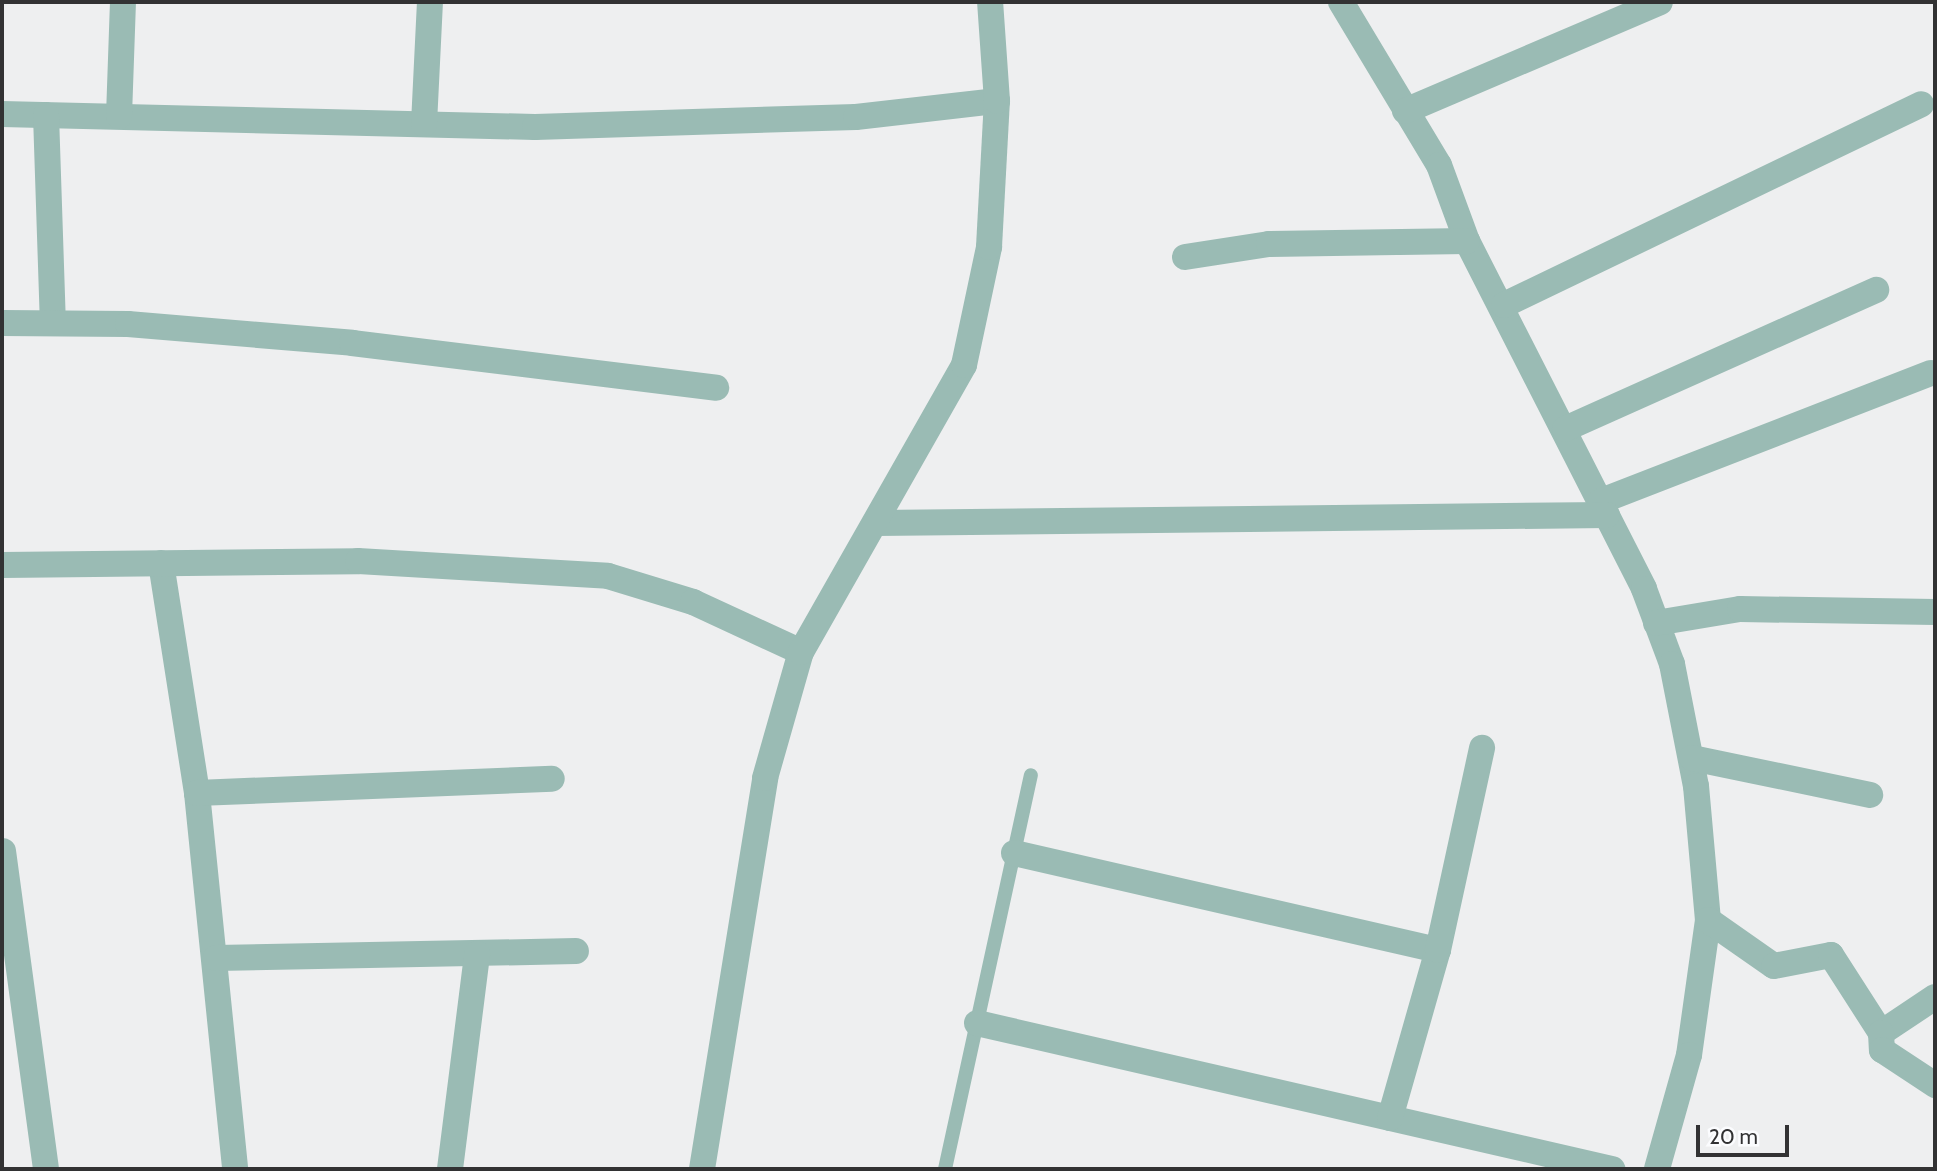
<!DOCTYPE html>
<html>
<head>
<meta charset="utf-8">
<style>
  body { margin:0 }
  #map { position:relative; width:1937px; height:1171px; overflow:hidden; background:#eeeff0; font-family:Cabin,sans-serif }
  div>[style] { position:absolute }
  .service>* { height:14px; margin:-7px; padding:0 7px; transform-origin:7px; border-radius:7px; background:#9abbb4 }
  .minor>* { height:26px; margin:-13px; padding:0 13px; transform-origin:13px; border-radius:13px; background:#9abbb4 }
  span { translate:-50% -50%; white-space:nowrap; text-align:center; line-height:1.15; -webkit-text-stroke:7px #fbfcfe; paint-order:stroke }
  .frame { position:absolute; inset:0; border:4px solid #323233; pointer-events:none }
  .scale { position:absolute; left:1696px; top:1125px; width:93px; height:32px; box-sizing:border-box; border:4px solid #323233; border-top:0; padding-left:9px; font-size:21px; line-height:24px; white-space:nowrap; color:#323233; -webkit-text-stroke:5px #fbfcfe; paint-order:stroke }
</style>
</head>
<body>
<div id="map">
  <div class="service">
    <div style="left:945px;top:1169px;width:403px;rotate:-77.7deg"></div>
  </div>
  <div class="minor">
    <div style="left:1341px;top:2px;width:190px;rotate:59deg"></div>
    <div style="left:1439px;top:165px;width:81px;rotate:69.8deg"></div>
    <div style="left:1467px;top:241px;width:390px;rotate:63deg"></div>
    <div style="left:1644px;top:589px;width:80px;rotate:69.5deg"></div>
    <div style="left:1672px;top:664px;width:124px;rotate:78.9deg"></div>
    <div style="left:1696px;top:786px;width:135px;rotate:84.9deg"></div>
    <div style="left:1708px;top:920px;width:136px;rotate:98deg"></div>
    <div style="left:1689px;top:1055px;width:118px;rotate:105.7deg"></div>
    <div style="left:1405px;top:111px;width:277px;rotate:-23.1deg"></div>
    <div style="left:2px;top:114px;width:533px;rotate:1.4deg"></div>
    <div style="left:535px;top:127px;width:321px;rotate:-1.8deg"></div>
    <div style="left:856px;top:117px;width:142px;rotate:-6.5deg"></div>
    <div style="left:46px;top:115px;width:208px;rotate:88.1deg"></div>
    <div style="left:119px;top:116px;width:114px;rotate:-88deg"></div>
    <div style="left:424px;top:124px;width:122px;rotate:-87.2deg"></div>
    <div style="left:1185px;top:257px;width:85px;rotate:-8.8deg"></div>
    <div style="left:1269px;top:244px;width:198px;rotate:-0.9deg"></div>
    <div style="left:1504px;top:305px;width:463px;rotate:-25.7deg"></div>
    <div style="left:2px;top:323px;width:126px;rotate:0.5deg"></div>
    <div style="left:128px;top:324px;width:225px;rotate:4.8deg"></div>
    <div style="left:352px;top:343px;width:367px;rotate:7deg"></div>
    <div style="left:1565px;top:429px;width:341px;rotate:-24.1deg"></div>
    <div style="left:1601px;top:501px;width:354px;rotate:-21.2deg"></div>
    <div style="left:876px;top:523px;width:731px;rotate:-0.63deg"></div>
    <div style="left:161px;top:563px;width:233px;rotate:81.1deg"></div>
    <div style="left:197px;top:793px;width:378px;rotate:84.2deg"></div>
    <div style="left:2px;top:565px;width:356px;rotate:-0.6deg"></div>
    <div style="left:358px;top:561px;width:250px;rotate:3.4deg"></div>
    <div style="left:608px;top:576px;width:89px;rotate:17deg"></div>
    <div style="left:693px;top:602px;width:119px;rotate:24.8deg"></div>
    <div style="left:1656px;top:623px;width:85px;rotate:-9.5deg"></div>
    <div style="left:1740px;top:609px;width:195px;rotate:0.9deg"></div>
    <div style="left:1692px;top:758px;width:182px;rotate:11.7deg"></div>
    <div style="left:197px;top:793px;width:355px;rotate:-2.3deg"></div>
    <div style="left:3px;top:851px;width:321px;rotate:82.3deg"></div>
    <div style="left:1014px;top:853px;width:435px;rotate:12.9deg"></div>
    <div style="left:1708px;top:920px;width:80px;rotate:34.9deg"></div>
    <div style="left:1774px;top:966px;width:58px;rotate:-10.9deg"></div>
    <div style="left:1831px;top:955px;width:93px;rotate:57.3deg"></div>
    <div style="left:1881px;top:1033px;width:65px;rotate:-33.7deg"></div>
    <div style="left:216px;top:958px;width:360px;rotate:-1.1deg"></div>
    <div style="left:977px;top:1023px;width:652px;rotate:12.95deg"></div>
    <div style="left:1881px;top:1033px;width:17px;rotate:87deg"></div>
    <div style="left:1882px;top:1050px;width:64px;rotate:33.4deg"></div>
    <div style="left:1390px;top:1118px;width:175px;rotate:-74.1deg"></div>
    <div style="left:1438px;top:950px;width:207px;rotate:-77.7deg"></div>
    <div style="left:450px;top:1169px;width:217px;rotate:-82.8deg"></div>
    <div style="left:702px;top:1169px;width:396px;rotate:-80.8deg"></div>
    <div style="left:765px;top:778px;width:131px;rotate:-74.1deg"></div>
    <div style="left:801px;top:652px;width:330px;rotate:-60.4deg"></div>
    <div style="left:964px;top:365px;width:121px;rotate:-78deg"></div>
    <div style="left:989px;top:247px;width:146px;rotate:-86.9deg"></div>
    <div style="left:997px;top:101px;width:99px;rotate:-94deg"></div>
  </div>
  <div class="frame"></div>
  <div class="scale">20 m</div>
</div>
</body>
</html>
